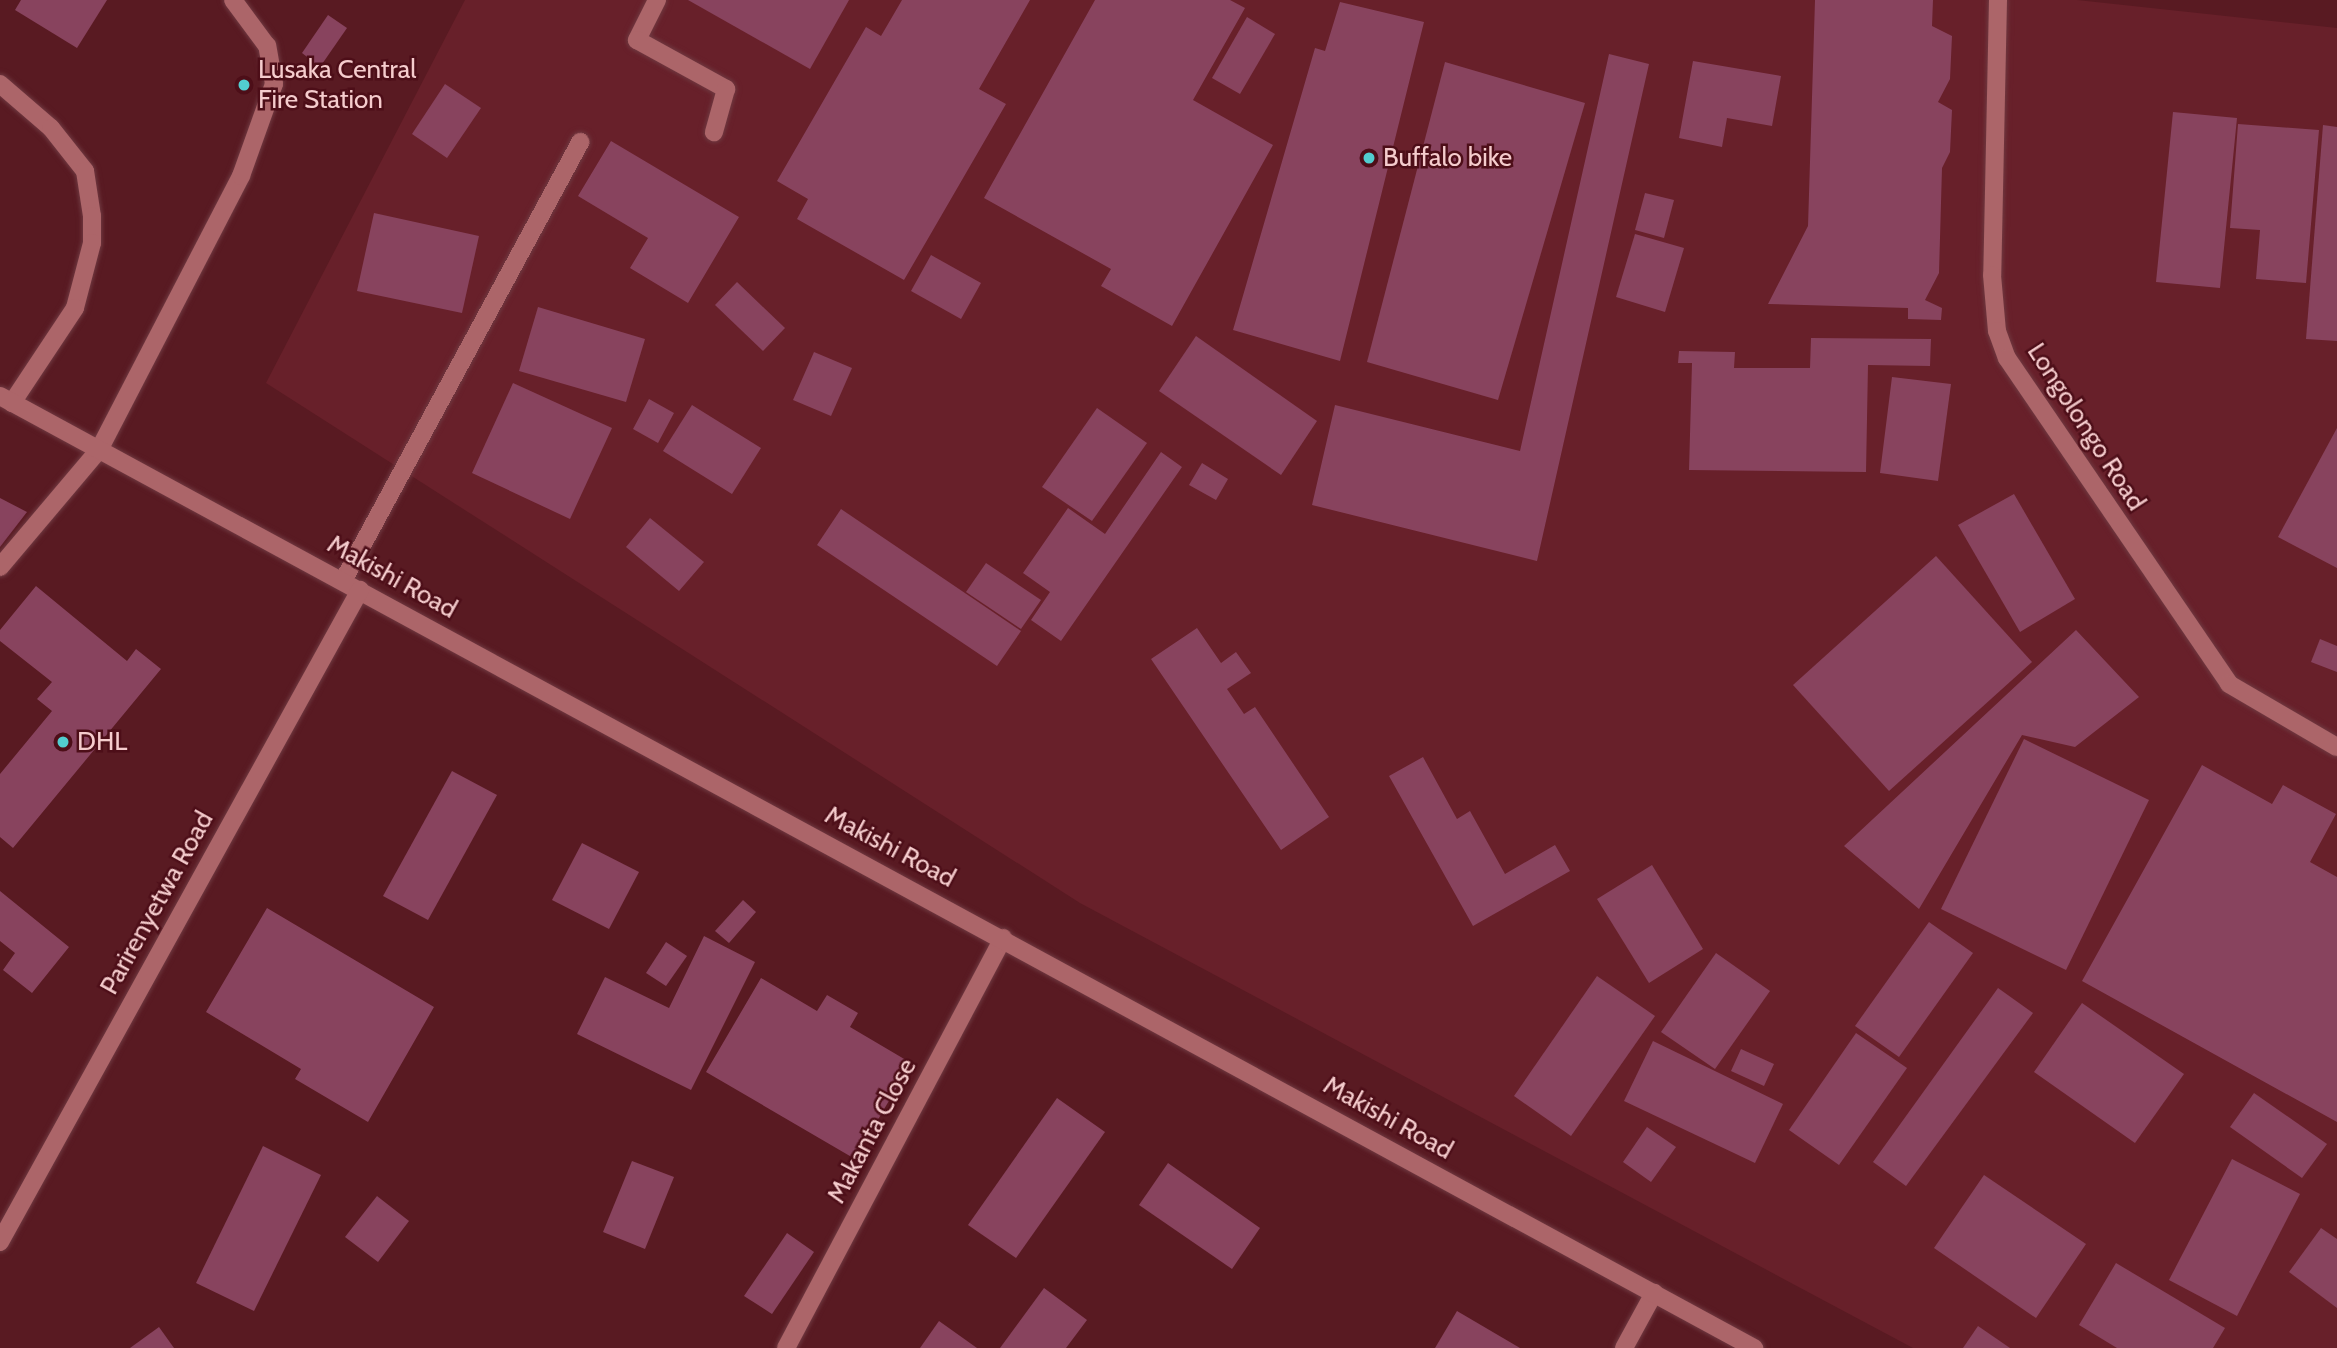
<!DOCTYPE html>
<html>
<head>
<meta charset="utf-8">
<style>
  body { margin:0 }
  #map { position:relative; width:2337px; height:1348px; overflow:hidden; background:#591a22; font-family:Cabin,sans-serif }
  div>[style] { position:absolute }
  .built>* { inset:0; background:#68202a }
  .building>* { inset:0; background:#88435e }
  .roads { filter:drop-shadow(0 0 2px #6f3941) drop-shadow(0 0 2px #6f3941) }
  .service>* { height:18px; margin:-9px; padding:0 9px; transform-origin:9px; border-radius:9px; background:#ac6569 }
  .minor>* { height:18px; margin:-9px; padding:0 9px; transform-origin:9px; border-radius:9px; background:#ac6569 }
  .secondary>* { height:18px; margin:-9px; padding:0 9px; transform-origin:9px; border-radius:9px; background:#ac6569 }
  .dots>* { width:19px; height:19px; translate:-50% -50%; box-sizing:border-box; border:4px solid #4d0e18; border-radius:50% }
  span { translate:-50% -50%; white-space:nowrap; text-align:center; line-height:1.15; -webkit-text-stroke:5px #4d0e18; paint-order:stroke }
  .poi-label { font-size:26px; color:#f5cccd }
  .left { translate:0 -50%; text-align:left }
  .street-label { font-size:26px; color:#f5cccd }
</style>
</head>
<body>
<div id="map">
  <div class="built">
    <div style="clip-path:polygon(465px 0,2077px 0,2337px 28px,2337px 1348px,1913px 1348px,1080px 903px,266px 383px)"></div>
  </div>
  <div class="building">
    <div style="clip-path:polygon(21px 0,107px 0,77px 48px,15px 10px)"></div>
    <div style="clip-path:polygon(688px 0,849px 0,810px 69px)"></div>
    <div style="clip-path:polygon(902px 0,1030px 0,979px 89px,1006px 104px,904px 280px,797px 219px,808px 199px,777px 181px,866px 27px,881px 36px)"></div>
    <div style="clip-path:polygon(1095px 0,1230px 0,1245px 8px,1193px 100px,1273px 145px,1172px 326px,1101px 286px,1111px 269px,984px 198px)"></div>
    <div style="clip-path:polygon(1815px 0,1933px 0,1932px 26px,1952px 36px,1950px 79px,1938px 102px,1952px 110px,1950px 152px,1942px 168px,1939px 273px,1925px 300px,1942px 308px,1941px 320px,1908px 319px,1908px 308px,1768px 304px,1808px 226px)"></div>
    <div style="clip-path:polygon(1340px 2px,1424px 22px,1340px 361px,1233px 330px,1315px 48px,1325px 51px)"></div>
    <div style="clip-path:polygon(328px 15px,347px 28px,320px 67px,302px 53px)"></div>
    <div style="clip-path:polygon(1247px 17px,1275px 34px,1240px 94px,1212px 78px)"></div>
    <div style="clip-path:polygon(1609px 54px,1649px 64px,1537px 561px,1312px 505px,1335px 405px,1520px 451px)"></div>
    <div style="clip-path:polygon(1693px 61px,1781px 76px,1772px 126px,1727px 118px,1722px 147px,1679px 138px)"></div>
    <div style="clip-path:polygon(1445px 62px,1585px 103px,1498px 400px,1367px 362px)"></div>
    <div style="clip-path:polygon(445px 84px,481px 108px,447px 158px,412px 134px)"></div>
    <div style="clip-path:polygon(2173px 112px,2237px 118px,2220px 288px,2156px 282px)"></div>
    <div style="clip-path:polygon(2238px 124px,2319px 130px,2306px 283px,2256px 279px,2260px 230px,2230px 228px)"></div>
    <div style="clip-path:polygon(2323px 125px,2337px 127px,2337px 341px,2306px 339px)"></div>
    <div style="clip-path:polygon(611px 141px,739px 217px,688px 303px,630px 268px,648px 238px,578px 196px)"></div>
    <div style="clip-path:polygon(1645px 193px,1674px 200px,1664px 238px,1635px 230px)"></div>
    <div style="clip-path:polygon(374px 213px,479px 236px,462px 313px,357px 291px)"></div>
    <div style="clip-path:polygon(1635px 234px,1684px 248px,1665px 312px,1616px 297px)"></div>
    <div style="clip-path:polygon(931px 255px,981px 283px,961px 319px,911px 291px)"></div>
    <div style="clip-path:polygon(737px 282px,785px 328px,763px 351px,715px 305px)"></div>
    <div style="clip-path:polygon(538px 307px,645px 339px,626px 402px,519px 371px)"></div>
    <div style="clip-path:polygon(1196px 336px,1317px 421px,1281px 475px,1159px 391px)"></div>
    <div style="clip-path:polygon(1811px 338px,1931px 339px,1930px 366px,1868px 365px,1866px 472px,1689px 470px,1692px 363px,1678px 363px,1679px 351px,1735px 352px,1734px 368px,1810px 368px)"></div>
    <div style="clip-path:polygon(814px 352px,852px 368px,831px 416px,793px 400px)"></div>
    <div style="clip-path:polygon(1892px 377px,1951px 384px,1938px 481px,1880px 473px)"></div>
    <div style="clip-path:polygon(513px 383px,612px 428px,570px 519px,472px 473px)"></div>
    <div style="clip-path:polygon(649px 399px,674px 413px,658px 443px,633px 429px)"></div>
    <div style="clip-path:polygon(692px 405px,761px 448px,732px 494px,663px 451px)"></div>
    <div style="clip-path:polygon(1097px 408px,1147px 443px,1092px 521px,1042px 487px)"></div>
    <div style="clip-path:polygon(2337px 428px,2337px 568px,2278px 537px)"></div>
    <div style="clip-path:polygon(1161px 452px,1182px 467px,1061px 641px,1031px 620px,1050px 592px,1023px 573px,1068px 508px,1105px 534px)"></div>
    <div style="clip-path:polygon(1202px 463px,1228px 479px,1216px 500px,1189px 485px)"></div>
    <div style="clip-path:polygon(2014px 494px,2075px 599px,2020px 632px,1958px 525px)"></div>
    <div style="clip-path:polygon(0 498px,27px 512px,0 547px)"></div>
    <div style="clip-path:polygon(841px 509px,1021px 631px,997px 666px,817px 545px)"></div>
    <div style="clip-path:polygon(650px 518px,704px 562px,679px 591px,626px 547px)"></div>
    <div style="clip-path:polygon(1936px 556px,2032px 662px,1889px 791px,1793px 685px)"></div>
    <div style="clip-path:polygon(986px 563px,1041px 600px,1021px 629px,966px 592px)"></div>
    <div style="clip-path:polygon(36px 586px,127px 661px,136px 649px,161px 669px,13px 848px,0 837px,0 774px,52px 711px,37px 699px,52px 682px,0 641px,0 630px)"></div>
    <div style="clip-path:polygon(1197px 628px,1221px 663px,1236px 652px,1251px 673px,1227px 689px,1244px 714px,1255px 707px,1329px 817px,1281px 850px,1151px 659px)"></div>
    <div style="clip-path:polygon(2076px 630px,2139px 697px,2075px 747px,2022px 735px,1919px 909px,1844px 846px)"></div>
    <div style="clip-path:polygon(2320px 639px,2337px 646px,2337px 672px,2311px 662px)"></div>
    <div style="clip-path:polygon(2024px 739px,2149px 800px,2066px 970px,1941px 909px)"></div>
    <div style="clip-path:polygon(1423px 757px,1457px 819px,1470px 811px,1505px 874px,1555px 845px,1570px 871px,1473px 926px,1389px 776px)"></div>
    <div style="clip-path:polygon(2202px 765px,2272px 804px,2283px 785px,2336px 814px,2310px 862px,2337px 877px,2337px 1122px,2082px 981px)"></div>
    <div style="clip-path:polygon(452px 771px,497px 795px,428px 920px,383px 896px)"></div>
    <div style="clip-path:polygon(582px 843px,639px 872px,609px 929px,552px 900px)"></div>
    <div style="clip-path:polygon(1652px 865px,1703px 949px,1649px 983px,1597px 899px)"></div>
    <div style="clip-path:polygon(0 891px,69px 947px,32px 993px,3px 970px,15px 953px,0 941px)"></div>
    <div style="clip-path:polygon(743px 900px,756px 912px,729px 943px,715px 931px)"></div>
    <div style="clip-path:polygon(267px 908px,434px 1007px,368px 1122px,295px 1079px,301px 1069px,206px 1012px)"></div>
    <div style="clip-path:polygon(1929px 922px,1973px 953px,1899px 1057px,1855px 1026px)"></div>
    <div style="clip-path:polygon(704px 936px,755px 962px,691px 1090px,577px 1034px,605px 977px,669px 1008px)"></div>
    <div style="clip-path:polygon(666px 942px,687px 956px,666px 986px,646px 973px)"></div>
    <div style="clip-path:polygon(1716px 953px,1770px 991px,1715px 1069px,1661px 1032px)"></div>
    <div style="clip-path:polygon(1597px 976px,1655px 1016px,1571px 1136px,1514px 1096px)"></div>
    <div style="clip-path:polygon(761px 978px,817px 1011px,827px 995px,858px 1013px,850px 1027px,911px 1063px,855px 1159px,706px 1072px)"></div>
    <div style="clip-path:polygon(1998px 988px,2033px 1013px,1906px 1186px,1873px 1162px)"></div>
    <div style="clip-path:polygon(2082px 1003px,2184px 1074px,2135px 1143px,2034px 1072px)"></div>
    <div style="clip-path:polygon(1856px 1033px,1907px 1068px,1839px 1165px,1789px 1130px)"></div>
    <div style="clip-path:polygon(1653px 1041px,1783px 1104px,1755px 1163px,1624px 1101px)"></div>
    <div style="clip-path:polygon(1741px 1049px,1774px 1064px,1764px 1086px,1731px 1071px)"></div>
    <div style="clip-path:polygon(2254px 1093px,2327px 1144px,2302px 1178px,2230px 1127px)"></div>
    <div style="clip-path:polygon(1057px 1098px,1105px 1132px,1016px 1258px,968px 1225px)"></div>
    <div style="clip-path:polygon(1647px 1127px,1676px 1147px,1651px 1182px,1623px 1162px)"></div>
    <div style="clip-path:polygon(263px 1146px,321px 1175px,254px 1311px,196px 1283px)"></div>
    <div style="clip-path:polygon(2232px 1159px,2300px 1194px,2237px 1316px,2169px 1280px)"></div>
    <div style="clip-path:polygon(632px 1161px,674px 1177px,645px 1249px,603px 1232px)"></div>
    <div style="clip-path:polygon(1168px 1163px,1260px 1228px,1232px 1269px,1139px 1205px)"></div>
    <div style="clip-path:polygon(1984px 1175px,2086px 1244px,2036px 1318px,1934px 1248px)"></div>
    <div style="clip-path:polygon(377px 1196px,409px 1221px,378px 1262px,345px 1237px)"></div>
    <div style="clip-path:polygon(2321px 1228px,2337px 1239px,2337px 1308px,2289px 1272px)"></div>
    <div style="clip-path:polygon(787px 1233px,814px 1252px,772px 1314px,744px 1296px)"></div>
    <div style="clip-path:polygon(2116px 1263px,2225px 1328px,2213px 1348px,2117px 1348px,2079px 1325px)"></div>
    <div style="clip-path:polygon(1044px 1288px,1087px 1320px,1066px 1348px,1000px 1348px)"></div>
    <div style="clip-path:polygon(1457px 1311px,1520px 1348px,1435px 1348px)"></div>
    <div style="clip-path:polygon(939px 1321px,977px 1348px,920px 1348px)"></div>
    <div style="clip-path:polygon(1978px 1326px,2010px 1348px,1963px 1348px)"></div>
    <div style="clip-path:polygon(159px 1327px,174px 1348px,130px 1348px)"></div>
  </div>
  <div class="roads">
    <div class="service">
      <div style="left:657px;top:0;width:45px;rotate:116.6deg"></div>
      <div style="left:637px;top:40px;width:102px;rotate:28.8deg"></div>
      <div style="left:726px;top:89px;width:45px;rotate:105.6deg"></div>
      <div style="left:0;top:84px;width:67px;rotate:40.8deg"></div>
      <div style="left:51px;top:128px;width:55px;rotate:51.7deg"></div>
      <div style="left:85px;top:171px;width:46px;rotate:81.2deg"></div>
      <div style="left:92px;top:216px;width:27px;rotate:90deg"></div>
      <div style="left:92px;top:243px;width:67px;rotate:104.7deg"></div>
      <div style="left:75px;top:308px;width:114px;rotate:123.6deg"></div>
      <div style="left:99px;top:450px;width:309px;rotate:-62.6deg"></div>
      <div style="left:241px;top:176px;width:98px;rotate:-70.3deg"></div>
      <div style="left:274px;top:84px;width:39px;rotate:-100deg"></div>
      <div style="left:267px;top:46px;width:57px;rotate:-126.5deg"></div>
      <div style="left:344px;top:579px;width:497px;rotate:-61.6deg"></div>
    </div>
    <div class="minor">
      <div style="left:1998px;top:0;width:275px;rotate:91.2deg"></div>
      <div style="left:1992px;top:275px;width:56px;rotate:84.9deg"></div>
      <div style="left:1997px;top:331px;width:29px;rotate:70deg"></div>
      <div style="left:2007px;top:358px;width:394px;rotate:55.7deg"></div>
      <div style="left:2229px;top:684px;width:125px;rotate:30.3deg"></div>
      <div style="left:0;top:567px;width:153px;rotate:-49.8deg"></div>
      <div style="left:786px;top:1348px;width:464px;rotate:-62.1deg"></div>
      <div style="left:1624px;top:1348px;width:63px;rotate:-61.4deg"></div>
    </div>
    <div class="secondary">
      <div style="left:0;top:396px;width:1996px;rotate:28.49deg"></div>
      <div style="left:0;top:1242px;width:745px;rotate:-61.09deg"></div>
    </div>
  </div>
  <div class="dots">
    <div style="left:244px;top:85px;background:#52cdcf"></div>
    <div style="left:1369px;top:158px;background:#52cdcf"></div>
    <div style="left:63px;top:742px;background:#52cdcf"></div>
  </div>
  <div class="poi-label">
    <span class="left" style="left:258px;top:85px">Lusaka Central<br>Fire Station</span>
    <span class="left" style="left:1383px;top:158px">Buffalo bike</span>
    <span class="left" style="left:77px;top:742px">DHL</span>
  </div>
  <div class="street-label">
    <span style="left:2086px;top:427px;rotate:57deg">Longolongo Road</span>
    <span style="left:392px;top:577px;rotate:29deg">Makishi Road</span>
    <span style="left:890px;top:847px;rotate:28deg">Makishi Road</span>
    <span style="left:157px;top:903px;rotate:-61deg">Parirenyetwa Road</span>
    <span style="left:1388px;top:1118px;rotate:29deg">Makishi Road</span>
    <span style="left:872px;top:1131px;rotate:-62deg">Makanta Close</span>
  </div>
</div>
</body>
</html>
